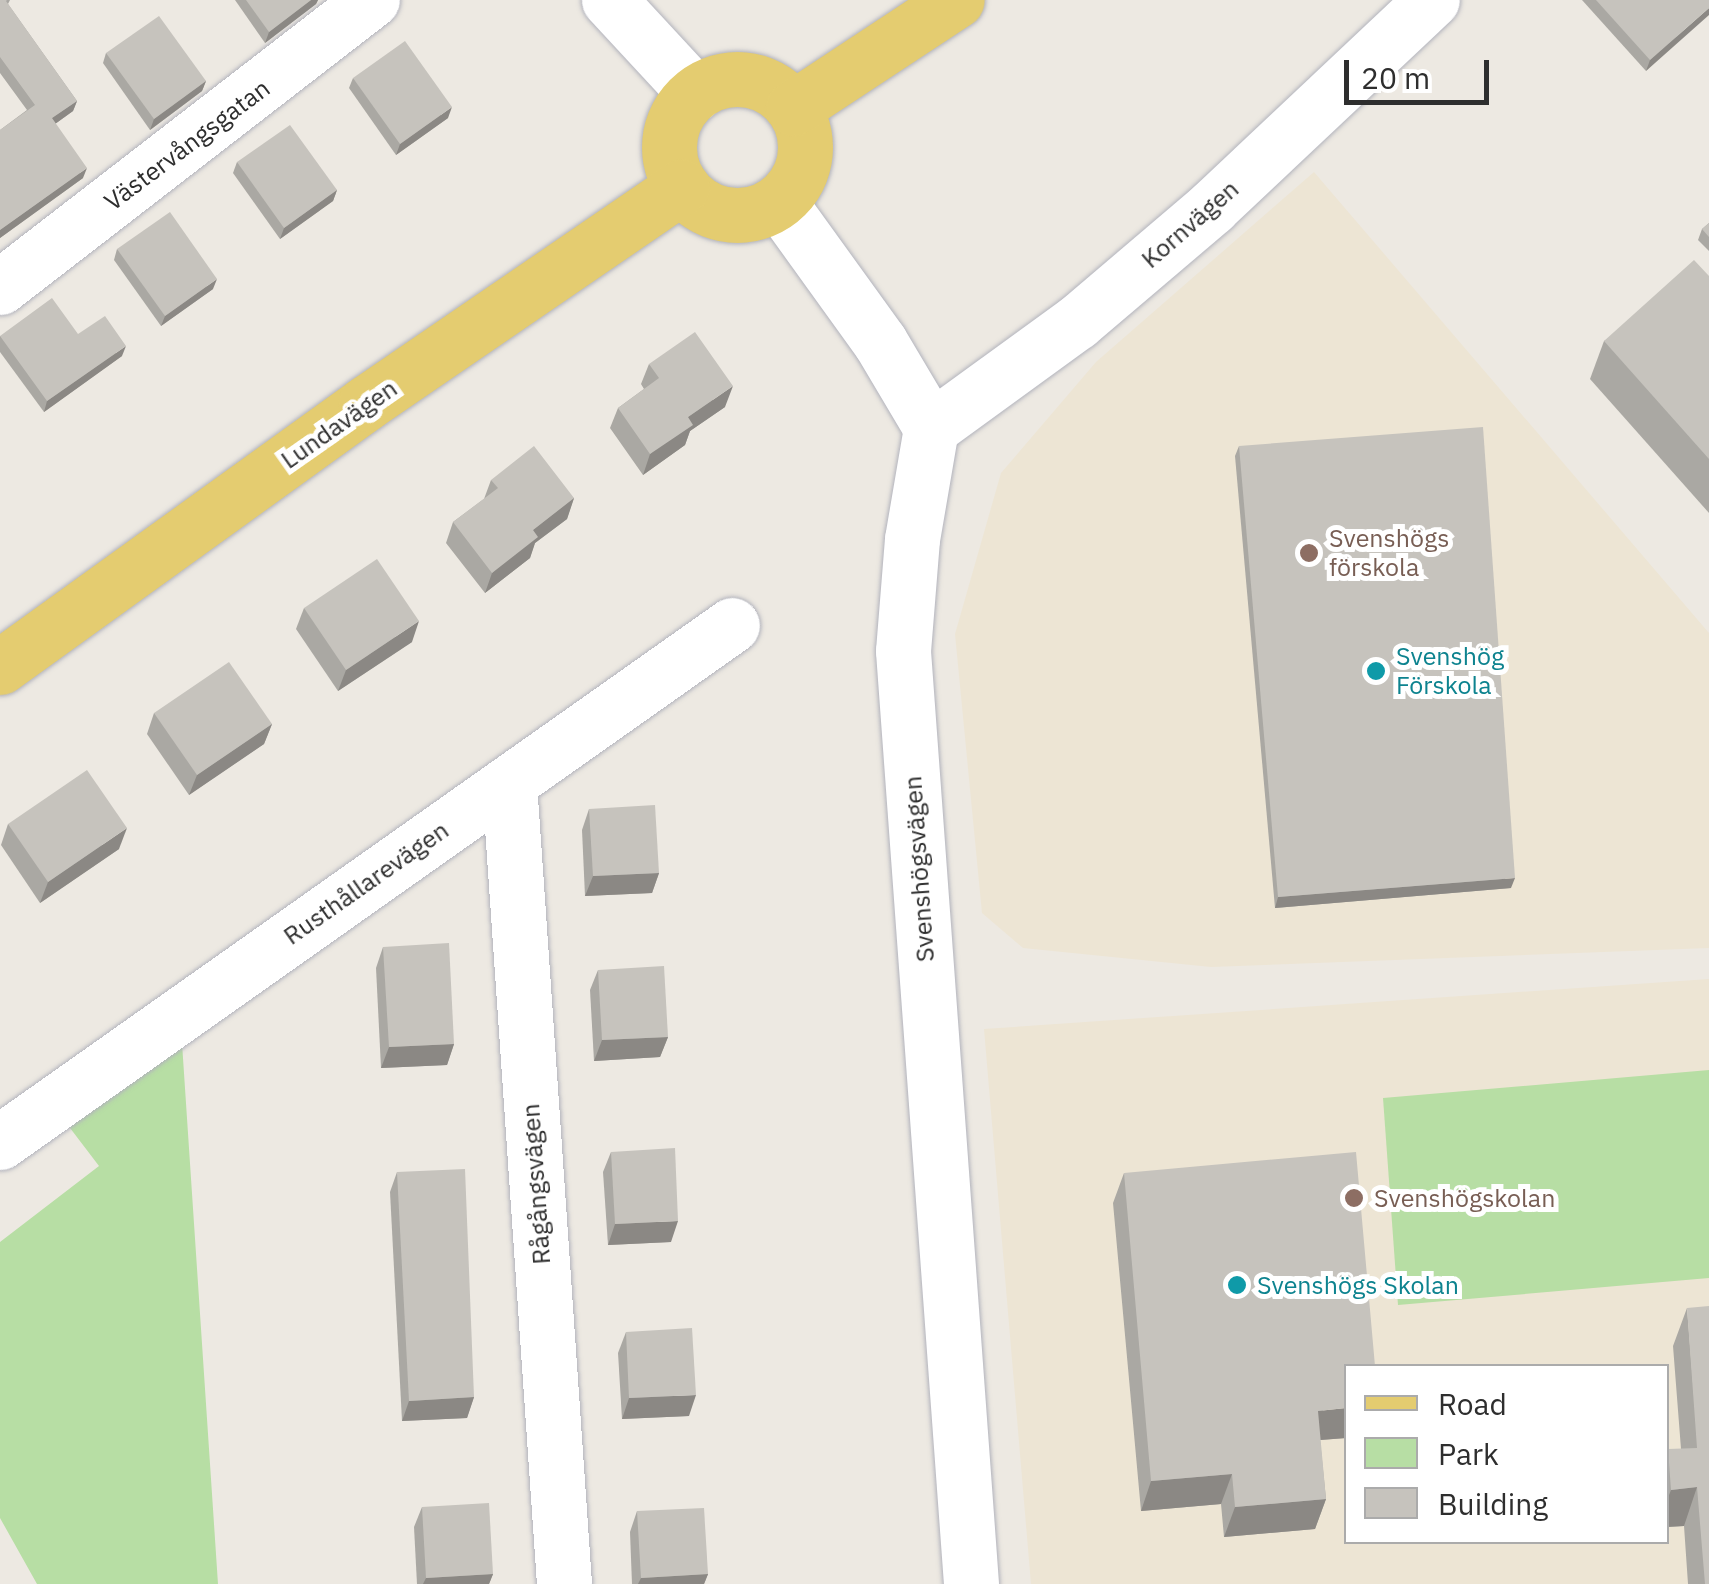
<!DOCTYPE html>
<html>
<head>
<meta charset="utf-8">
<style>
  body { margin:0 }
  #map { position:relative; width:1709px; height:1584px; overflow:hidden; background:#ede9e2; font-family:"IBM Plex Sans",sans-serif }
  div>[style] { position:absolute }
  .education>* { inset:0; background:#ede5d4 }
  .green>* { inset:0; background:#b7dea4 }
  .roads { filter:drop-shadow(0 0 2px #b2b3bc) drop-shadow(0 0 2px #b2b3bc) }
  .minor>* { height:55px; margin:-27.5px; padding:0 27.5px; transform-origin:27.5px; border-radius:27.5px; background:#fff }
  .major>* { height:55px; margin:-27.5px; padding:0 27.5px; transform-origin:27.5px; border-radius:27.5px; background:#e4cc70 }
  .major>.ring { margin:-27.5px; padding:0; box-sizing:content-box; background:none; border:55px solid #e4cc70; border-radius:50% }
  .wall>* { inset:0; background:#aaa8a3 }
  .shaded-wall>* { inset:0; background:#8b8884 }
  .building>* { inset:0; background:#c6c3bd }
  .dots>* { width:28px; height:28px; translate:-50% -50%; box-sizing:border-box; border:5px solid #fff; border-radius:50% }
  span { translate:-50% -50%; white-space:nowrap; text-align:center; line-height:1.15; -webkit-text-stroke:10px #fff; paint-order:stroke }
  .street-label { font-size:25px; color:#2e2e2e }
  .education-label { font-size:25px; color:#785e54 }
  .left { translate:0 -50%; text-align:left }
  .culture-label { font-size:25px; color:#0d838f }
  .legend { position:absolute; left:1344px; top:1364px; width:325px; height:180px; box-sizing:border-box; background:#fff; border:2px solid #ababab; margin:0; padding:12px 18px; list-style:none; font-size:30px; color:#2e2e2e }
  .legend li { display:flex; align-items:center; gap:20px; height:50px }
  .legend b { width:50px; border:2px solid #ababab }
  .scale { position:absolute; left:1344px; top:60px; width:145px; height:45px; box-sizing:border-box; border:5px solid #2e2e2e; border-top:0; padding-left:12px; font-size:30px; line-height:35px; white-space:nowrap; color:#2e2e2e; -webkit-text-stroke:8px #fff; paint-order:stroke }
</style>
</head>
<body>
<div id="map">
  <div class="education">
    <div style="clip-path:polygon(1314px 172px,1709px 633px,1709px 948px,1211px 967px,1023px 948px,982px 913px,955px 634px,1001px 473px,1096px 362px)"></div>
    <div style="clip-path:polygon(evenodd,1709px 979px,1709px 1584px,1031px 1584px,984px 1029px,1709px 979px,1346px 1366px,1666px 1366px,1666px 1542px,1346px 1542px,1346px 1366px)"></div>
  </div>
  <div class="green">
    <div style="clip-path:polygon(180px 1013px,218px 1584px,37px 1584px,0 1518px,0 1242px,99px 1166px,51px 1103px)"></div>
    <div style="clip-path:polygon(1709px 1070px,1709px 1278px,1398px 1305px,1383px 1098px)"></div>
  </div>
  <div class="roads">
    <div class="minor">
      <div style="left:609px;top:0;width:127px;rotate:47.2deg"></div>
      <div style="left:779px;top:202px;width:173px;rotate:54.2deg"></div>
      <div style="left:880px;top:342px;width:100px;rotate:59.3deg"></div>
      <div style="left:931px;top:428px;width:113px;rotate:99.7deg"></div>
      <div style="left:912px;top:539px;width:112px;rotate:94.6deg"></div>
      <div style="left:903px;top:651px;width:935px;rotate:85.83deg"></div>
      <div style="left:0;top:287px;width:470px;rotate:-37.7deg"></div>
      <div style="left:931px;top:428px;width:180px;rotate:-36deg"></div>
      <div style="left:1077px;top:322px;width:177px;rotate:-40.4deg"></div>
      <div style="left:1212px;top:207px;width:302px;rotate:-43.3deg"></div>
      <div style="left:509px;top:783px;width:803px;rotate:86.07deg"></div>
      <div style="left:0;top:1142px;width:896px;rotate:-35.23deg"></div>
    </div>
    <div class="major">
      <div class="ring" style="left:669px;top:79px;width:81px;height:81px"></div>
      <div style="left:793px;top:108px;width:196px;rotate:-33.4deg"></div>
      <div style="left:0;top:667px;width:451px;rotate:-35.8deg"></div>
      <div style="left:366px;top:403px;width:383px;rotate:-34.4deg"></div>
    </div>
  </div>
  <div class="wall">
    <div style="clip-path:polygon(0 0,10px 0,8px 4px,77px 101px,73px 111px,55px 124px,83px 178px,0 238px,0 130px,27px 110px,0 73px)"></div>
    <div style="clip-path:polygon(235px 0,318px 0,316px 4px,265px 43px)"></div>
    <div style="clip-path:polygon(1582px 0,1709px 0,1646px 71px)"></div>
    <div style="clip-path:polygon(106px 53px,206px 81px,202px 91px,150px 130px,103px 63px)"></div>
    <div style="clip-path:polygon(353px 78px,448px 118px,396px 155px,349px 88px)"></div>
    <div style="clip-path:polygon(237px 162px,337px 190px,333px 201px,280px 239px,233px 173px)"></div>
    <div style="clip-path:polygon(1709px 223px,1709px 251px,1698px 240px,1702px 229px)"></div>
    <div style="clip-path:polygon(117px 249px,213px 289px,161px 326px,114px 260px)"></div>
    <div style="clip-path:polygon(1709px 276px,1709px 513px,1590px 379px,1604px 341px)"></div>
    <div style="clip-path:polygon(78px 334px,122px 356px,44px 412px,0 352px,0 336px)"></div>
    <div style="clip-path:polygon(649px 364px,725px 407px,690px 431px,685px 445px,643px 475px,610px 428px,618px 408px,644px 389px,641px 384px)"></div>
    <div style="clip-path:polygon(1239px 446px,1511px 888px,1275px 908px,1235px 456px)"></div>
    <div style="clip-path:polygon(491px 480px,574px 498px,567px 519px,535px 543px,530px 558px,485px 593px,446px 543px,453px 522px,484px 499px)"></div>
    <div style="clip-path:polygon(304px 608px,412px 642px,338px 691px,296px 629px)"></div>
    <div style="clip-path:polygon(154px 713px,272px 724px,264px 744px,189px 795px,147px 734px)"></div>
    <div style="clip-path:polygon(589px 809px,659px 873px,652px 893px,585px 896px,582px 830px)"></div>
    <div style="clip-path:polygon(8px 824px,119px 849px,40px 903px,1px 845px)"></div>
    <div style="clip-path:polygon(383px 947px,454px 1044px,447px 1065px,381px 1068px,376px 968px)"></div>
    <div style="clip-path:polygon(598px 970px,668px 1037px,660px 1057px,594px 1061px,590px 990px)"></div>
    <div style="clip-path:polygon(611px 1152px,671px 1242px,608px 1245px,603px 1172px)"></div>
    <div style="clip-path:polygon(397px 1172px,474px 1397px,467px 1418px,402px 1421px,390px 1192px)"></div>
    <div style="clip-path:polygon(1124px 1173px,1346px 1438px,1320px 1440px,1326px 1499px,1315px 1529px,1224px 1537px,1221px 1504px,1141px 1511px,1113px 1203px)"></div>
    <div style="clip-path:polygon(1687px 1308px,1709px 1584px,1688px 1584px,1684px 1526px,1666px 1527px,1666px 1454px,1668px 1449px,1681px 1449px,1673px 1346px)"></div>
    <div style="clip-path:polygon(626px 1332px,689px 1416px,622px 1419px,618px 1353px)"></div>
    <div style="clip-path:polygon(422px 1507px,493px 1574px,489px 1584px,417px 1584px,414px 1527px)"></div>
    <div style="clip-path:polygon(637px 1511px,708px 1574px,704px 1584px,632px 1584px,630px 1532px)"></div>
  </div>
  <div class="shaded-wall">
    <div style="clip-path:polygon(311px 0,318px 0,316px 4px,265px 43px,269px 32px)"></div>
    <div style="clip-path:polygon(1709px 8px,1709px 15px,1646px 71px,1650px 60px)"></div>
    <div style="clip-path:polygon(206px 81px,202px 91px,150px 130px,154px 119px)"></div>
    <div style="clip-path:polygon(77px 101px,73px 111px,48px 129px,52px 118px)"></div>
    <div style="clip-path:polygon(452px 107px,448px 118px,396px 155px,400px 144px)"></div>
    <div style="clip-path:polygon(87px 168px,83px 178px,0 238px,0 230px)"></div>
    <div style="clip-path:polygon(337px 190px,333px 201px,280px 239px,284px 228px)"></div>
    <div style="clip-path:polygon(217px 279px,213px 289px,161px 326px,165px 316px)"></div>
    <div style="clip-path:polygon(126px 346px,122px 356px,44px 412px,47px 401px)"></div>
    <div style="clip-path:polygon(733px 386px,725px 407px,690px 431px,685px 445px,643px 475px,650px 454px,688px 417px)"></div>
    <div style="clip-path:polygon(574px 498px,567px 519px,535px 543px,530px 558px,485px 593px,492px 573px,533px 530px)"></div>
    <div style="clip-path:polygon(419px 621px,412px 642px,338px 691px,346px 670px)"></div>
    <div style="clip-path:polygon(272px 724px,264px 744px,189px 795px,197px 775px)"></div>
    <div style="clip-path:polygon(127px 828px,119px 849px,40px 903px,48px 882px)"></div>
    <div style="clip-path:polygon(659px 873px,652px 893px,585px 896px,593px 876px)"></div>
    <div style="clip-path:polygon(1515px 878px,1511px 888px,1275px 908px,1278px 897px)"></div>
    <div style="clip-path:polygon(668px 1037px,660px 1057px,594px 1061px,602px 1040px)"></div>
    <div style="clip-path:polygon(454px 1044px,447px 1065px,381px 1068px,389px 1047px)"></div>
    <div style="clip-path:polygon(678px 1221px,671px 1242px,608px 1245px,615px 1224px)"></div>
    <div style="clip-path:polygon(696px 1395px,689px 1416px,622px 1419px,629px 1398px)"></div>
    <div style="clip-path:polygon(474px 1397px,467px 1418px,402px 1421px,409px 1401px)"></div>
    <div style="clip-path:polygon(1346px 1408px,1346px 1438px,1307px 1441px,1318px 1411px)"></div>
    <div style="clip-path:polygon(1232px 1474px,1221px 1504px,1141px 1511px,1151px 1481px)"></div>
    <div style="clip-path:polygon(1697px 1487px,1684px 1526px,1666px 1527px,1666px 1503px,1671px 1490px)"></div>
    <div style="clip-path:polygon(1326px 1499px,1315px 1529px,1224px 1537px,1235px 1507px)"></div>
    <div style="clip-path:polygon(493px 1574px,489px 1584px,423px 1584px,426px 1578px)"></div>
    <div style="clip-path:polygon(708px 1574px,704px 1584px,638px 1584px,641px 1578px)"></div>
  </div>
  <div class="building">
    <div style="clip-path:polygon(0 0,7px 0,6px 1px,77px 101px,52px 118px,87px 168px,0 230px,0 130px,35px 105px,0 57px)"></div>
    <div style="clip-path:polygon(246px 0,311px 0,269px 32px)"></div>
    <div style="clip-path:polygon(1596px 0,1709px 0,1709px 8px,1650px 60px)"></div>
    <div style="clip-path:polygon(159px 16px,206px 81px,154px 119px,106px 53px)"></div>
    <div style="clip-path:polygon(405px 41px,452px 107px,400px 144px,353px 78px)"></div>
    <div style="clip-path:polygon(290px 125px,337px 190px,284px 228px,237px 162px)"></div>
    <div style="clip-path:polygon(170px 212px,217px 279px,165px 316px,117px 249px)"></div>
    <div style="clip-path:polygon(1709px 223px,1709px 237px,1702px 229px)"></div>
    <div style="clip-path:polygon(1694px 260px,1709px 276px,1709px 459px,1604px 341px)"></div>
    <div style="clip-path:polygon(52px 298px,78px 334px,105px 316px,126px 346px,47px 401px,0 336px)"></div>
    <div style="clip-path:polygon(695px 332px,733px 386px,688px 417px,693px 425px,650px 454px,618px 408px,659px 378px,649px 364px)"></div>
    <div style="clip-path:polygon(1483px 427px,1515px 878px,1278px 897px,1239px 446px)"></div>
    <div style="clip-path:polygon(534px 446px,574px 498px,533px 530px,538px 537px,492px 573px,453px 522px,498px 488px,491px 480px)"></div>
    <div style="clip-path:polygon(377px 559px,419px 621px,346px 670px,304px 608px)"></div>
    <div style="clip-path:polygon(229px 662px,272px 724px,197px 775px,154px 713px)"></div>
    <div style="clip-path:polygon(87px 770px,127px 828px,48px 882px,8px 824px)"></div>
    <div style="clip-path:polygon(655px 805px,659px 873px,593px 876px,589px 809px)"></div>
    <div style="clip-path:polygon(449px 943px,454px 1044px,389px 1047px,383px 947px)"></div>
    <div style="clip-path:polygon(664px 966px,668px 1037px,602px 1040px,598px 970px)"></div>
    <div style="clip-path:polygon(675px 1148px,678px 1221px,615px 1224px,611px 1152px)"></div>
    <div style="clip-path:polygon(1356px 1152px,1375px 1366px,1346px 1366px,1346px 1408px,1318px 1411px,1326px 1499px,1235px 1507px,1232px 1474px,1151px 1481px,1124px 1173px)"></div>
    <div style="clip-path:polygon(465px 1169px,474px 1397px,409px 1401px,397px 1172px)"></div>
    <div style="clip-path:polygon(1709px 1306px,1709px 1584px,1705px 1584px,1697px 1487px,1671px 1490px,1668px 1449px,1697px 1448px,1687px 1308px)"></div>
    <div style="clip-path:polygon(692px 1328px,696px 1395px,629px 1398px,626px 1332px)"></div>
    <div style="clip-path:polygon(489px 1503px,493px 1574px,426px 1578px,422px 1507px)"></div>
    <div style="clip-path:polygon(704px 1508px,708px 1574px,641px 1578px,637px 1511px)"></div>
  </div>
  <div class="dots">
    <div style="left:1309px;top:553px;background:#8d6e63"></div>
    <div style="left:1376px;top:671px;background:#0f9aa8"></div>
    <div style="left:1354px;top:1198px;background:#8d6e63"></div>
    <div style="left:1237px;top:1285px;background:#0f9aa8"></div>
  </div>
  <div class="street-label">
    <span style="left:187px;top:145px;rotate:-37deg">Västervångsgatan</span>
    <span style="left:1190px;top:224px;rotate:-41deg">Kornvägen</span>
    <span style="left:339px;top:424px;rotate:-35deg">Lundavägen</span>
    <span style="left:919px;top:869px;rotate:-94deg">Svenshögsvägen</span>
    <span style="left:366px;top:883px;rotate:-35deg">Rusthållarevägen</span>
    <span style="left:536px;top:1184px;rotate:-94deg">Rågångsvägen</span>
  </div>
  <div class="education-label">
    <span class="left" style="left:1329px;top:553px">Svenshögs<br>förskola</span>
    <span class="left" style="left:1374px;top:1198px">Svenshögskolan</span>
  </div>
  <div class="culture-label">
    <span class="left" style="left:1396px;top:671px">Svenshög<br>Förskola</span>
    <span class="left" style="left:1257px;top:1285px">Svenshögs Skolan</span>
  </div>
  <ul class="legend">
  <li><b style="height:12px;background:#e4cc70"></b>Road</li>
  <li><b style="height:28px;background:#b7dea4"></b>Park</li>
  <li><b style="height:28px;background:#c6c3bd"></b>Building</li>
  </ul>
  <div class="scale">20 m</div>
</div>
</body>
</html>
